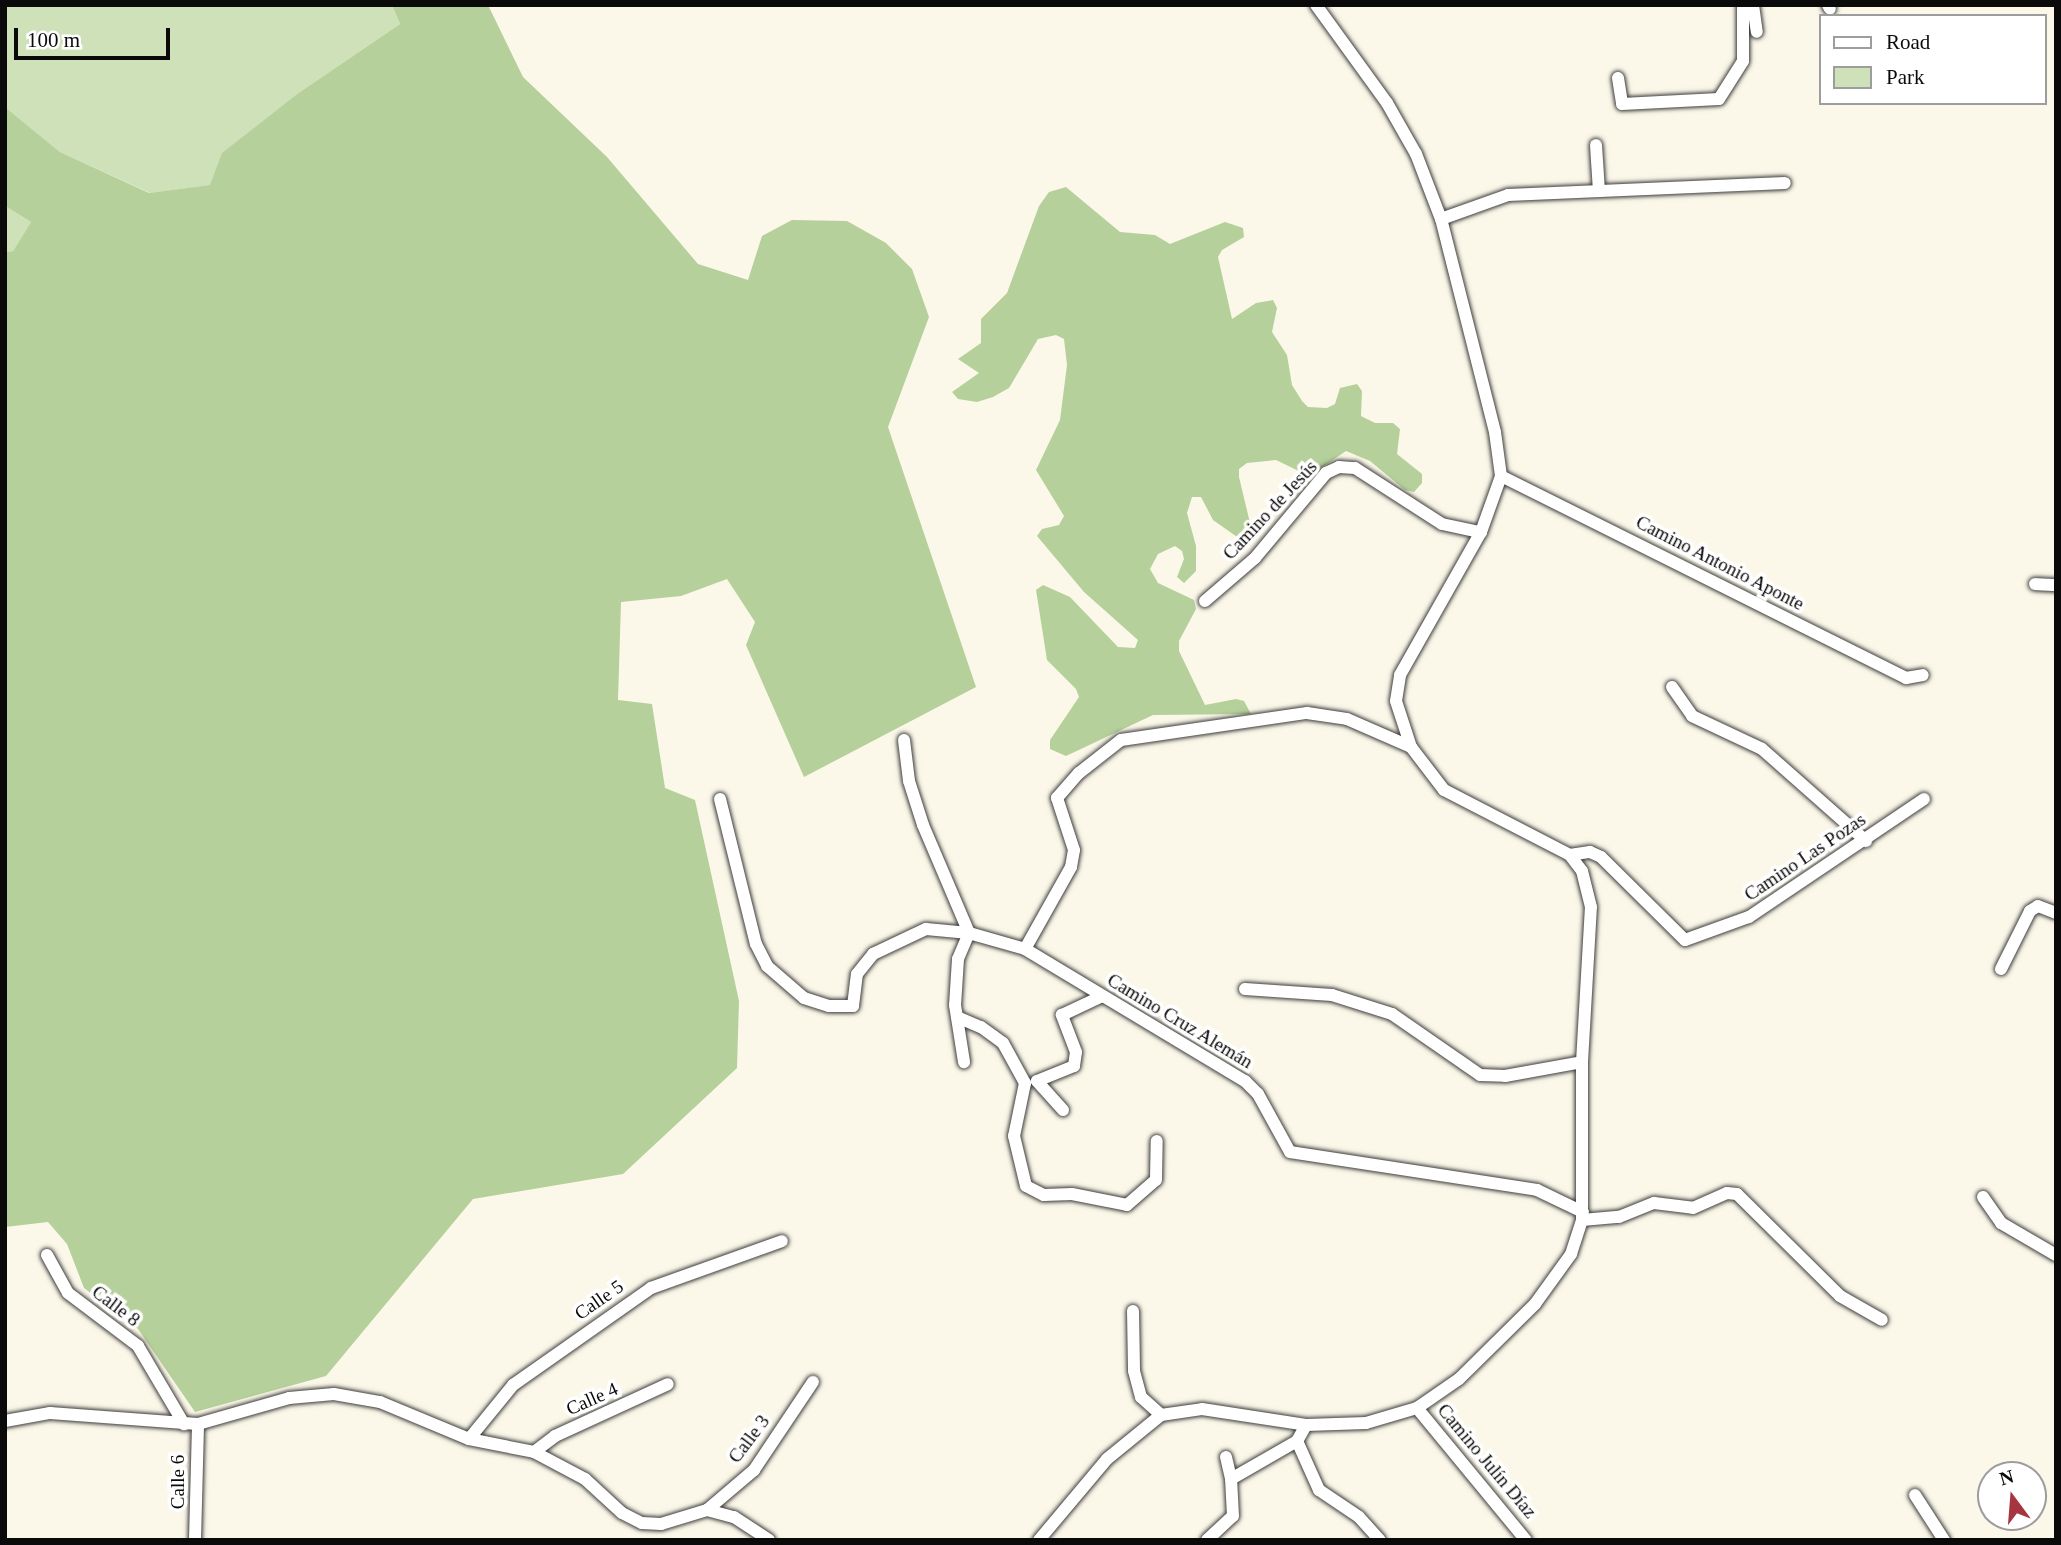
<!DOCTYPE html>
<html>
<head>
<meta charset="utf-8">
<style>
  body { margin:0 }
  #map { position:relative; width:2061px; height:1545px; overflow:hidden; background:#fcf8e9; font-family:Georgia,serif }
  div>[style] { position:absolute }
  .green>* { inset:0; background:#cfe1b8 }
  .forest>* { inset:0; background:#b5d09a }
  .roads { filter:drop-shadow(0 0 2px #3d3d3d) drop-shadow(0 0 2px #3d3d3d) }
  .minor>* { height:12px; margin:-6px; padding:0 6px; transform-origin:6px; border-radius:6px; background:#fff }
  span { translate:-50% -50%; white-space:nowrap; text-align:center; line-height:1.15; -webkit-text-stroke:7px #fff; paint-order:stroke }
  .street-label { font-size:19px; color:#0a0a0a }
  .frame { position:absolute; inset:0; border:7px solid #0a0a0a; pointer-events:none }
  .legend { position:absolute; left:1819px; top:14px; width:228px; height:91px; box-sizing:border-box; background:#fff; border:2px solid #9d9d9d; margin:0; padding:9px 12px; list-style:none; font-size:21px; color:#0a0a0a }
  .legend li { display:flex; align-items:center; gap:14px; height:35px }
  .legend b { width:35px; border:2px solid #9d9d9d }
  .north { position:absolute; left:1977px; top:1461px; width:70px; height:70px; box-sizing:border-box; background:#fff; border:2px solid #9d9d9d; border-radius:50%; rotate:344deg; font-size:19px; font-weight:700; line-height:28px; text-align:center; color:#0a0a0a }
  .north::after { content:''; display:block; margin:auto; width:24px; height:32px; background:#a7353f; clip-path:polygon(50% 0,100% 100%,50% 72%,0 100%) }
  .scale { position:absolute; left:14px; top:28px; width:156px; height:32px; box-sizing:border-box; border:4px solid #0a0a0a; border-top:0; padding-left:9px; font-size:21px; line-height:24px; white-space:nowrap; color:#0a0a0a; -webkit-text-stroke:5px #fff; paint-order:stroke }
</style>
</head>
<body>
<div id="map">
  <div class="green">
    <div style="clip-path:polygon(5px 5px,392px 5px,400px 24px,300px 92px,211px 185px,150px 193px,60px 152px,5px 107px)"></div>
    <div style="clip-path:polygon(5px 206px,31px 222px,13px 251px,5px 252px)"></div>
  </div>
  <div class="forest">
    <div style="clip-path:polygon(392px 5px,488px 5px,523px 77px,607px 157px,698px 264px,748px 280px,762px 236px,792px 220px,847px 221px,886px 243px,912px 269px,929px 317px,888px 427px,976px 687px,804px 777px,746px 645px,755px 622px,727px 579px,681px 596px,621px 602px,618px 700px,652px 704px,665px 788px,695px 800px,739px 1001px,737px 1068px,623px 1174px,473px 1199px,326px 1376px,195px 1412px,138px 1329px,84px 1288px,67px 1244px,48px 1222px,5px 1227px,5px 252px,13px 251px,31px 222px,5px 206px,5px 107px,60px 152px,149px 193px,210px 185px,222px 153px,300px 92px,400px 24px)"></div>
    <div style="clip-path:polygon(1066px 187px,1120px 232px,1155px 235px,1170px 244px,1225px 222px,1243px 228px,1244px 237px,1222px 250px,1218px 257px,1232px 319px,1256px 303px,1273px 300px,1277px 308px,1272px 332px,1287px 355px,1292px 385px,1302px 401px,1308px 407px,1327px 408px,1335px 404px,1340px 388px,1357px 384px,1362px 391px,1361px 416px,1375px 423px,1393px 423px,1400px 429px,1397px 454px,1422px 474px,1422px 483px,1414px 492px,1405px 490px,1370px 461px,1346px 451px,1309px 476px,1276px 460px,1247px 463px,1239px 469px,1239px 477px,1251px 527px,1240px 539px,1213px 520px,1201px 497px,1192px 497px,1187px 513px,1196px 546px,1196px 571px,1184px 583px,1177px 577px,1184px 559px,1182px 551px,1175px 546px,1158px 554px,1150px 569px,1158px 583px,1194px 600px,1196px 609px,1179px 641px,1179px 651px,1205px 705px,1236px 699px,1244px 701px,1251px 714px,1153px 715px,1066px 756px,1050px 749px,1050px 740px,1079px 697px,1076px 689px,1047px 660px,1036px 590px,1043px 585px,1070px 597px,1118px 647px,1135px 648px,1138px 640px,1084px 592px,1037px 536px,1042px 529px,1059px 525px,1064px 516px,1036px 470px,1060px 420px,1067px 365px,1064px 339px,1056px 335px,1038px 339px,1009px 388px,993px 397px,977px 402px,958px 399px,952px 392px,979px 373px,958px 359px,981px 343px,981px 319px,1007px 293px,1039px 206px,1049px 192px)"></div>
  </div>
  <div class="roads">
    <div class="minor">
      <div style="left:1753px;top:5px;width:27px;rotate:82deg"></div>
      <div style="left:1828px;top:5px;width:4px;rotate:63deg"></div>
      <div style="left:1618px;top:78px;width:26px;rotate:81deg"></div>
      <div style="left:1622px;top:104px;width:97px;rotate:-3deg"></div>
      <div style="left:1719px;top:99px;width:45px;rotate:-57.7deg"></div>
      <div style="left:1743px;top:61px;width:56px;rotate:-90deg"></div>
      <div style="left:1596px;top:145px;width:46px;rotate:86.3deg"></div>
      <div style="left:1441px;top:219px;width:71px;rotate:-19.7deg"></div>
      <div style="left:1508px;top:195px;width:277px;rotate:-2.5deg"></div>
      <div style="left:1501px;top:476px;width:453px;rotate:26.5deg"></div>
      <div style="left:1906px;top:678px;width:17px;rotate:-10deg"></div>
      <div style="left:2035px;top:584px;width:21px;rotate:3deg"></div>
      <div style="left:1205px;top:601px;width:66px;rotate:-40.7deg"></div>
      <div style="left:1255px;top:558px;width:111px;rotate:-50.1deg"></div>
      <div style="left:1326px;top:473px;width:14px;rotate:-25deg"></div>
      <div style="left:1339px;top:467px;width:16px;rotate:4deg"></div>
      <div style="left:1355px;top:468px;width:103px;rotate:32.8deg"></div>
      <div style="left:1442px;top:524px;width:40px;rotate:12deg"></div>
      <div style="left:1672px;top:687px;width:35px;rotate:55deg"></div>
      <div style="left:1692px;top:716px;width:77px;rotate:25.2deg"></div>
      <div style="left:1762px;top:749px;width:139px;rotate:41.5deg"></div>
      <div style="left:904px;top:740px;width:41px;rotate:83deg"></div>
      <div style="left:909px;top:781px;width:46px;rotate:72.3deg"></div>
      <div style="left:923px;top:825px;width:117px;rotate:66.9deg"></div>
      <div style="left:969px;top:933px;width:28px;rotate:113deg"></div>
      <div style="left:958px;top:959px;width:46px;rotate:93.7deg"></div>
      <div style="left:955px;top:1005px;width:58px;rotate:81deg"></div>
      <div style="left:720px;top:799px;width:149px;rotate:76.1deg"></div>
      <div style="left:756px;top:944px;width:25px;rotate:63deg"></div>
      <div style="left:767px;top:966px;width:49px;rotate:40.9deg"></div>
      <div style="left:804px;top:998px;width:26px;rotate:18deg"></div>
      <div style="left:829px;top:1006px;width:24px"></div>
      <div style="left:853px;top:1006px;width:32px;rotate:-83deg"></div>
      <div style="left:857px;top:974px;width:26px;rotate:-51deg"></div>
      <div style="left:873px;top:954px;width:59px;rotate:-25.3deg"></div>
      <div style="left:926px;top:929px;width:43px;rotate:5.3deg"></div>
      <div style="left:969px;top:933px;width:58px;rotate:15.9deg"></div>
      <div style="left:1025px;top:949px;width:257px;rotate:31deg"></div>
      <div style="left:1245px;top:1081px;width:18px;rotate:45deg"></div>
      <div style="left:1258px;top:1094px;width:66px;rotate:61.1deg"></div>
      <div style="left:1290px;top:1152px;width:250px;rotate:8.7deg"></div>
      <div style="left:1537px;top:1190px;width:51px;rotate:25.6deg"></div>
      <div style="left:1570px;top:855px;width:20px;rotate:-9deg"></div>
      <div style="left:1590px;top:852px;width:12px;rotate:24deg"></div>
      <div style="left:1601px;top:857px;width:118px;rotate:44.7deg"></div>
      <div style="left:1685px;top:940px;width:68px;rotate:-19.8deg"></div>
      <div style="left:1749px;top:917px;width:211px;rotate:-34deg"></div>
      <div style="left:1025px;top:949px;width:94px;rotate:-60.7deg"></div>
      <div style="left:1071px;top:867px;width:17px;rotate:-80deg"></div>
      <div style="left:1074px;top:850px;width:55px;rotate:-108.1deg"></div>
      <div style="left:1057px;top:798px;width:33px;rotate:-49deg"></div>
      <div style="left:1079px;top:773px;width:53px;rotate:-38.2deg"></div>
      <div style="left:1121px;top:740px;width:188px;rotate:-8.3deg"></div>
      <div style="left:1307px;top:713px;width:40px;rotate:8.5deg"></div>
      <div style="left:1347px;top:719px;width:70px;rotate:23.6deg"></div>
      <div style="left:2001px;top:969px;width:65px;rotate:-63.4deg"></div>
      <div style="left:2030px;top:911px;width:9px;rotate:-32deg"></div>
      <div style="left:2038px;top:906px;width:19px;rotate:21deg"></div>
      <div style="left:1245px;top:989px;width:87px;rotate:3.9deg"></div>
      <div style="left:1332px;top:995px;width:63px;rotate:17.6deg"></div>
      <div style="left:1392px;top:1014px;width:107px;rotate:34.7deg"></div>
      <div style="left:1480px;top:1075px;width:25px;rotate:2deg"></div>
      <div style="left:1505px;top:1076px;width:78px;rotate:-10.3deg"></div>
      <div style="left:957px;top:1017px;width:26px;rotate:23deg"></div>
      <div style="left:981px;top:1027px;width:27px;rotate:36deg"></div>
      <div style="left:1003px;top:1043px;width:46px;rotate:61.2deg"></div>
      <div style="left:1025px;top:1083px;width:54px;rotate:101.7deg"></div>
      <div style="left:1014px;top:1136px;width:51px;rotate:76.5deg"></div>
      <div style="left:1026px;top:1186px;width:20px;rotate:27deg"></div>
      <div style="left:1044px;top:1195px;width:28px;rotate:-2deg"></div>
      <div style="left:1072px;top:1194px;width:56px;rotate:11.3deg"></div>
      <div style="left:1127px;top:1205px;width:38px;rotate:-41deg"></div>
      <div style="left:1156px;top:1180px;width:39px;rotate:-89deg"></div>
      <div style="left:1063px;top:1110px;width:39px;rotate:-132deg"></div>
      <div style="left:1037px;top:1081px;width:40px;rotate:-22deg"></div>
      <div style="left:1074px;top:1066px;width:14px;rotate:-82deg"></div>
      <div style="left:1076px;top:1052px;width:40px;rotate:-111deg"></div>
      <div style="left:1062px;top:1015px;width:42px;rotate:-25.3deg"></div>
      <div style="left:1983px;top:1197px;width:32px;rotate:55deg"></div>
      <div style="left:2001px;top:1223px;width:64px;rotate:30.2deg"></div>
      <div style="left:1582px;top:1220px;width:37px;rotate:-5deg"></div>
      <div style="left:1619px;top:1217px;width:38px;rotate:-22deg"></div>
      <div style="left:1654px;top:1203px;width:39px;rotate:7deg"></div>
      <div style="left:1693px;top:1208px;width:37px;rotate:-24deg"></div>
      <div style="left:1727px;top:1193px;width:10px;rotate:6deg"></div>
      <div style="left:1737px;top:1194px;width:145px;rotate:44.7deg"></div>
      <div style="left:1840px;top:1296px;width:48px;rotate:29.7deg"></div>
      <div style="left:47px;top:1255px;width:43px;rotate:61.1deg"></div>
      <div style="left:68px;top:1293px;width:88px;rotate:37.1deg"></div>
      <div style="left:138px;top:1346px;width:91px;rotate:59.5deg"></div>
      <div style="left:1133px;top:1311px;width:60px;rotate:89deg"></div>
      <div style="left:1134px;top:1371px;width:27px;rotate:75deg"></div>
      <div style="left:1141px;top:1397px;width:27px;rotate:42deg"></div>
      <div style="left:1417px;top:1408px;width:171px;rotate:50.5deg"></div>
      <div style="left:5px;top:1421px;width:46px;rotate:-10.1deg"></div>
      <div style="left:50px;top:1413px;width:148px;rotate:4.3deg"></div>
      <div style="left:198px;top:1424px;width:95px;rotate:-15.9deg"></div>
      <div style="left:289px;top:1398px;width:45px;rotate:-5.1deg"></div>
      <div style="left:334px;top:1394px;width:47px;rotate:9.9deg"></div>
      <div style="left:380px;top:1402px;width:96px;rotate:22.6deg"></div>
      <div style="left:469px;top:1439px;width:66px;rotate:11.3deg"></div>
      <div style="left:534px;top:1452px;width:58px;rotate:27.9deg"></div>
      <div style="left:585px;top:1479px;width:50px;rotate:42.6deg"></div>
      <div style="left:622px;top:1513px;width:22px;rotate:27deg"></div>
      <div style="left:642px;top:1523px;width:19px;rotate:3deg"></div>
      <div style="left:661px;top:1524px;width:48px;rotate:-16.9deg"></div>
      <div style="left:707px;top:1510px;width:28px;rotate:15deg"></div>
      <div style="left:734px;top:1517px;width:42px;rotate:33.3deg"></div>
      <div style="left:1306px;top:1425px;width:18px;rotate:119deg"></div>
      <div style="left:1297px;top:1441px;width:54px;rotate:65.8deg"></div>
      <div style="left:1319px;top:1490px;width:48px;rotate:34deg"></div>
      <div style="left:1359px;top:1517px;width:31px;rotate:48deg"></div>
      <div style="left:469px;top:1439px;width:70px;rotate:-50.8deg"></div>
      <div style="left:513px;top:1385px;width:169px;rotate:-35.1deg"></div>
      <div style="left:651px;top:1288px;width:139px;rotate:-19.7deg"></div>
      <div style="left:534px;top:1452px;width:26px;rotate:-37deg"></div>
      <div style="left:555px;top:1436px;width:124px;rotate:-24.7deg"></div>
      <div style="left:1226px;top:1457px;width:23px;rotate:77deg"></div>
      <div style="left:1915px;top:1495px;width:54px;rotate:57.2deg"></div>
      <div style="left:707px;top:1510px;width:62px;rotate:-40.4deg"></div>
      <div style="left:754px;top:1470px;width:106px;rotate:-56.2deg"></div>
      <div style="left:195px;top:1540px;width:116px;rotate:-88.5deg"></div>
      <div style="left:1039px;top:1540px;width:106px;rotate:-50deg"></div>
      <div style="left:1107px;top:1459px;width:70px;rotate:-39.2deg"></div>
      <div style="left:1161px;top:1415px;width:41px;rotate:-8.3deg"></div>
      <div style="left:1202px;top:1409px;width:105px;rotate:8.7deg"></div>
      <div style="left:1306px;top:1425px;width:60px;rotate:-1.9deg"></div>
      <div style="left:1366px;top:1423px;width:53px;rotate:-16.4deg"></div>
      <div style="left:1417px;top:1408px;width:51px;rotate:-34.6deg"></div>
      <div style="left:1459px;top:1379px;width:107px;rotate:-44.6deg"></div>
      <div style="left:1535px;top:1304px;width:62px;rotate:-54.2deg"></div>
      <div style="left:1571px;top:1254px;width:36px;rotate:-72deg"></div>
      <div style="left:1582px;top:1220px;width:158px;rotate:-90deg"></div>
      <div style="left:1582px;top:1062px;width:155px;rotate:-86.7deg"></div>
      <div style="left:1591px;top:907px;width:37px;rotate:-104deg"></div>
      <div style="left:1582px;top:871px;width:20px;rotate:-127deg"></div>
      <div style="left:1570px;top:855px;width:142px;rotate:-152.7deg"></div>
      <div style="left:1444px;top:790px;width:54px;rotate:-127.5deg"></div>
      <div style="left:1411px;top:747px;width:48px;rotate:-108.1deg"></div>
      <div style="left:1396px;top:701px;width:26px;rotate:-81deg"></div>
      <div style="left:1400px;top:675px;width:164px;rotate:-60.5deg"></div>
      <div style="left:1481px;top:532px;width:59px;rotate:-70.3deg"></div>
      <div style="left:1501px;top:476px;width:44px;rotate:-97.8deg"></div>
      <div style="left:1495px;top:432px;width:220px;rotate:-104.2deg"></div>
      <div style="left:1441px;top:219px;width:70px;rotate:-111deg"></div>
      <div style="left:1416px;top:154px;width:59px;rotate:-119.6deg"></div>
      <div style="left:1387px;top:103px;width:121px;rotate:-125.9deg"></div>
      <div style="left:1207px;top:1540px;width:35px;rotate:-43deg"></div>
      <div style="left:1233px;top:1516px;width:37px;rotate:-93deg"></div>
      <div style="left:1231px;top:1479px;width:76px;rotate:-29.9deg"></div>
    </div>
  </div>
  <div class="street-label">
    <span style="left:1270px;top:510px;rotate:-47deg">Camino de Jesús</span>
    <span style="left:1720px;top:563px;rotate:27deg">Camino Antonio Aponte</span>
    <span style="left:1805px;top:857px;rotate:-34deg">Camino Las Pozas</span>
    <span style="left:1180px;top:1021px;rotate:31deg">Camino Cruz Alemán</span>
    <span style="left:599px;top:1300px;rotate:-35deg">Calle 5</span>
    <span style="left:116px;top:1306px;rotate:37deg">Calle 8</span>
    <span style="left:592px;top:1399px;rotate:-24deg">Calle 4</span>
    <span style="left:749px;top:1439px;rotate:-53deg">Calle 3</span>
    <span style="left:1487px;top:1461px;rotate:50deg">Camino Julín Díaz</span>
    <span style="left:178px;top:1482px;rotate:-90deg">Calle 6</span>
  </div>
  <div class="frame"></div>
  <ul class="legend">
  <li><b style="height:9px;background:#fff"></b>Road</li>
  <li><b style="height:19px;background:#cfe1b8"></b>Park</li>
  </ul>
  <div class="north">N</div>
  <div class="scale">100 m</div>
</div>
</body>
</html>
